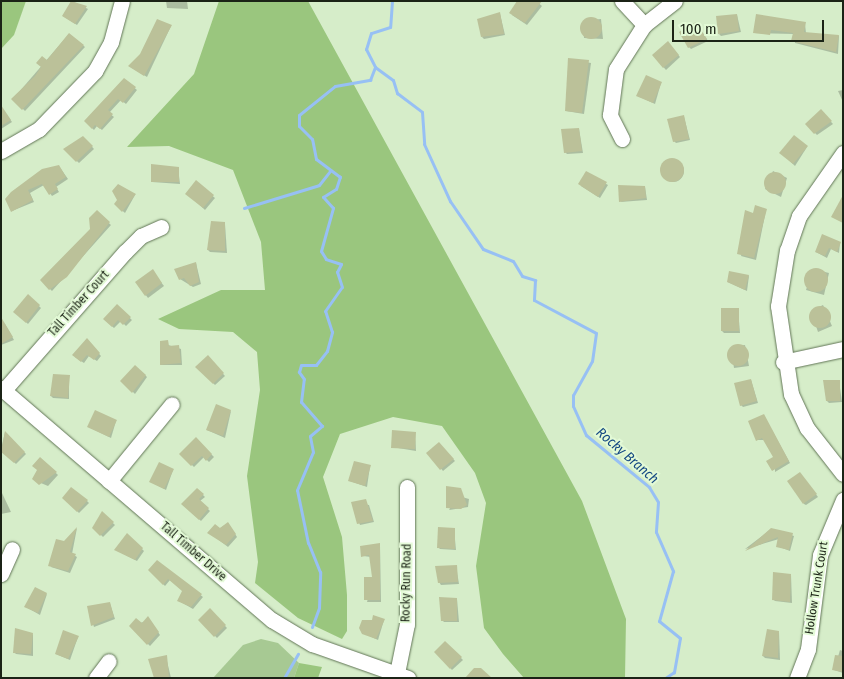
<!DOCTYPE html>
<html>
<head>
<meta charset="utf-8">
<style>
  body { margin:0 }
  #map { position:relative; width:844px; height:679px; overflow:hidden; background:#d6edc9; font-family:"Fira Sans Condensed",sans-serif }
  div>[style] { position:absolute }
  .green>* { inset:0; background:#a7c993 }
  .forest>* { inset:0; background:#9ac67e }
  .shadow>* { inset:0; background:#0003 }
  .round { border-radius:50% }
  .stream>* { height:3px; margin:-1.5px; padding:0 1.5px; transform-origin:1.5px; border-radius:1.5px; background:#97c0f4 }
  .building>* { inset:0; background:#bbc199 }
  .roads { filter:drop-shadow(0 0 1px #617556) drop-shadow(0 0 1px #617556) }
  .minor>* { height:15px; margin:-7.5px; padding:0 7.5px; transform-origin:7.5px; border-radius:7.5px; background:#fff }
  span { translate:-50% -50%; white-space:nowrap; text-align:center; line-height:1.15; -webkit-text-stroke:4px #e3fad6; paint-order:stroke }
  .street-label { font-size:12px; color:#1b2316 }
  .water-label { font-size:14px; color:#154983; font-style:italic }
  .frame { position:absolute; inset:0; border:2px solid #1b2316; pointer-events:none }
  .scale { position:absolute; left:672px; top:20px; width:152px; height:22px; box-sizing:border-box; border:2px solid #1b2316; border-top:0; padding-left:6px; font-size:15px; line-height:18px; white-space:nowrap; color:#1b2316; -webkit-text-stroke:4px #e3fad6; paint-order:stroke }
</style>
</head>
<body>
<div id="map">
  <div class="green">
    <div style="clip-path:polygon(261px 639px,278px 643px,299px 663px,294px 678px,213px 678px,243px 645px)"></div>
  </div>
  <div class="forest">
    <div style="clip-path:polygon(1px 1px,26px 1px,14px 35px,1px 49px)"></div>
    <div style="clip-path:polygon(219px 1px,308px 1px,582px 501px,626px 619px,625px 678px,524px 678px,503px 654px,484px 628px,476px 566px,486px 503px,475px 473px,442px 426px,393px 417px,340px 434px,323px 477px,342px 537px,347px 595px,347px 631px,342px 639px,298px 618px,255px 583px,258px 562px,247px 476px,260px 390px,257px 352px,233px 332px,179px 329px,158px 319px,221px 290px,265px 290px,261px 242px,233px 170px,169px 146px,127px 147px,194px 74px)"></div>
    <div style="clip-path:polygon(299px 663px,322px 667px,318px 678px,294px 678px)"></div>
  </div>
  <div class="shadow">
    <div style="clip-path:polygon(72px 1px,88px 9px,77px 25px,63px 16px)"></div>
    <div style="clip-path:polygon(166px 1px,187px 1px,188px 9px,167px 8px)"></div>
    <div style="clip-path:polygon(536px 1px,542px 6px,527px 25px,512px 15px)"></div>
    <div style="clip-path:polygon(500px 14px,505px 35px,484px 39px,482px 37px)"></div>
    <div style="clip-path:polygon(737px 15px,741px 32px,721px 36px,719px 34px)"></div>
    <div style="clip-path:polygon(601px 19px,603px 39px,584px 38px,583px 21px)"></div>
    <div style="clip-path:polygon(696px 23px,708px 41px,691px 49px,689px 47px)"></div>
    <div style="clip-path:polygon(805px 24px,806px 33px,839px 36px,838px 54px,795px 43px,794px 34px,754px 33px)"></div>
    <div style="clip-path:polygon(171px 26px,147px 77px,129px 66px)"></div>
    <div style="clip-path:polygon(69px 34px,85px 47px,25px 111px,13px 99px)"></div>
    <div style="clip-path:polygon(668px 43px,680px 57px,666px 70px,653px 55px)"></div>
    <div style="clip-path:polygon(569px 59px,591px 63px,584px 114px,566px 111px)"></div>
    <div style="clip-path:polygon(124px 79px,137px 90px,126px 104px,121px 100px,109px 113px,114px 117px,102px 130px,97px 126px,94px 130px,85px 121px)"></div>
    <div style="clip-path:polygon(661px 83px,655px 104px,638px 96px)"></div>
    <div style="clip-path:polygon(843px 90px,843px 102px,838px 91px)"></div>
    <div style="clip-path:polygon(1px 107px,12px 122px,1px 129px)"></div>
    <div style="clip-path:polygon(821px 111px,833px 124px,817px 135px,806px 124px)"></div>
    <div style="clip-path:polygon(684px 117px,690px 140px,676px 143px,674px 141px)"></div>
    <div style="clip-path:polygon(579px 129px,583px 153px,567px 154px,565px 152px)"></div>
    <div style="clip-path:polygon(83px 137px,94px 149px,79px 163px,65px 150px)"></div>
    <div style="clip-path:polygon(807px 147px,795px 166px,781px 153px)"></div>
    <div class="round" style="left:662px;top:160px;width:22px;height:22px"></div>
    <div style="clip-path:polygon(178px 168px,180px 184px,152px 182px)"></div>
    <div style="clip-path:polygon(61px 169px,68px 179px,56px 187px,59px 192px,52px 196px,44px 185px,30px 193px,34px 202px,12px 211px,6px 199px)"></div>
    <div style="clip-path:polygon(773px 171px,787px 178px,781px 197px,765px 189px)"></div>
    <div style="clip-path:polygon(587px 173px,608px 185px,600px 198px,581px 186px)"></div>
    <div style="clip-path:polygon(196px 182px,215px 198px,205px 210px,187px 193px)"></div>
    <div style="clip-path:polygon(645px 187px,647px 200px,620px 202px)"></div>
    <div style="clip-path:polygon(135px 195px,125px 213px,115px 204px)"></div>
    <div style="clip-path:polygon(766px 210px,756px 260px,741px 256px,753px 215px)"></div>
    <div style="clip-path:polygon(97px 212px,111px 225px,52px 291px,41px 280px,91px 229px)"></div>
    <div style="clip-path:polygon(225px 224px,227px 253px,210px 252px,208px 250px)"></div>
    <div style="clip-path:polygon(840px 243px,839px 253px,831px 249px,827px 258px,816px 252px)"></div>
    <div style="clip-path:polygon(196px 263px,201px 284px,193px 287px,180px 279px)"></div>
    <div style="clip-path:polygon(813px 269px,829px 273px,824px 295px,806px 290px)"></div>
    <div style="clip-path:polygon(154px 273px,164px 286px,148px 298px,136px 282px)"></div>
    <div style="clip-path:polygon(749px 276px,747px 291px,728px 282px)"></div>
    <div style="clip-path:polygon(28px 296px,41px 308px,28px 324px,15px 312px)"></div>
    <div style="clip-path:polygon(823px 305px,832px 326px,818px 332px,811px 311px)"></div>
    <div style="clip-path:polygon(117px 306px,132px 320px,126px 326px,121px 321px,114px 328px,104px 319px)"></div>
    <div style="clip-path:polygon(738px 309px,740px 333px,724px 333px,722px 331px)"></div>
    <div style="clip-path:polygon(5px 324px,14px 340px,1px 345px,1px 326px)"></div>
    <div style="clip-path:polygon(87px 340px,101px 356px,97px 361px,89px 356px,84px 363px,75px 357px)"></div>
    <div style="clip-path:polygon(162px 343px,181px 349px,182px 365px,161px 365px)"></div>
    <div style="clip-path:polygon(745px 345px,749px 366px,734px 368px,731px 347px)"></div>
    <div style="clip-path:polygon(208px 357px,225px 376px,215px 385px,197px 367px)"></div>
    <div style="clip-path:polygon(135px 366px,147px 377px,135px 394px,122px 381px)"></div>
    <div style="clip-path:polygon(69px 377px,69px 399px,53px 398px,51px 396px)"></div>
    <div style="clip-path:polygon(751px 380px,758px 403px,743px 407px,741px 405px)"></div>
    <div style="clip-path:polygon(839px 381px,842px 402px,829px 403px,827px 401px)"></div>
    <div style="clip-path:polygon(231px 411px,225px 438px,207px 430px)"></div>
    <div style="clip-path:polygon(764px 416px,790px 463px,775px 472px,775px 458px,765px 440px,757px 440px,749px 422px)"></div>
    <div style="clip-path:polygon(116px 421px,111px 438px,89px 427px)"></div>
    <div style="clip-path:polygon(5px 432px,26px 454px,16px 464px,1px 450px)"></div>
    <div style="clip-path:polygon(415px 433px,416px 451px,392px 447px)"></div>
    <div style="clip-path:polygon(196px 439px,214px 457px,209px 462px,204px 457px,194px 467px,181px 454px)"></div>
    <div style="clip-path:polygon(439px 444px,455px 461px,443px 471px,428px 453px)"></div>
    <div style="clip-path:polygon(41px 459px,58px 475px,48px 486px,36px 481px)"></div>
    <div style="clip-path:polygon(370px 466px,367px 487px,350px 481px)"></div>
    <div style="clip-path:polygon(173px 470px,166px 490px,153px 483px)"></div>
    <div style="clip-path:polygon(802px 476px,818px 497px,806px 505px,804px 504px)"></div>
    <div style="clip-path:polygon(197px 489px,205px 497px,200px 501px,210px 511px,201px 521px,183px 504px)"></div>
    <div style="clip-path:polygon(460px 489px,462px 497px,469px 499px,468px 507px,449px 510px)"></div>
    <div style="clip-path:polygon(2px 493px,11px 512px,1px 514px,1px 493px)"></div>
    <div style="clip-path:polygon(63px 497px,87px 501px,89px 503px,79px 513px)"></div>
    <div style="clip-path:polygon(352px 503px,369px 505px,374px 522px,360px 525px)"></div>
    <div style="clip-path:polygon(102px 513px,115px 525px,103px 537px,94px 528px)"></div>
    <div style="clip-path:polygon(228px 523px,237px 537px,228px 547px,211px 534px)"></div>
    <div style="clip-path:polygon(77px 528px,72px 554px,77px 557px,70px 573px,51px 567px)"></div>
    <div style="clip-path:polygon(454px 529px,456px 550px,440px 549px,438px 547px)"></div>
    <div style="clip-path:polygon(771px 529px,794px 536px,790px 551px,777px 546px,779px 539px,745px 549px)"></div>
    <div style="clip-path:polygon(127px 535px,144px 551px,137px 561px,116px 550px)"></div>
    <div style="clip-path:polygon(380px 545px,381px 602px,367px 602px,373px 578px,371px 557px,363px 556px)"></div>
    <div style="clip-path:polygon(157px 561px,203px 597px,193px 609px,179px 601px,183px 591px,170px 580px,165px 586px,149px 570px)"></div>
    <div style="clip-path:polygon(456px 566px,459px 584px,441px 585px,439px 582px)"></div>
    <div style="clip-path:polygon(791px 575px,792px 603px,775px 601px,773px 599px)"></div>
    <div style="clip-path:polygon(47px 594px,40px 615px,26px 607px)"></div>
    <div style="clip-path:polygon(457px 599px,459px 622px,444px 622px,442px 620px)"></div>
    <div style="clip-path:polygon(110px 604px,115px 619px,94px 627px,88px 607px)"></div>
    <div style="clip-path:polygon(210px 610px,227px 628px,217px 638px,200px 620px)"></div>
    <div style="clip-path:polygon(150px 620px,160px 635px,150px 646px,130px 626px)"></div>
    <div style="clip-path:polygon(384px 620px,378px 640px,363px 633px,372px 622px)"></div>
    <div style="clip-path:polygon(779px 632px,780px 660px,765px 658px,763px 656px)"></div>
    <div style="clip-path:polygon(33px 634px,33px 656px,16px 654px,14px 652px)"></div>
    <div style="clip-path:polygon(78px 637px,70px 660px,56px 654px)"></div>
    <div style="clip-path:polygon(445px 642px,463px 660px,452px 670px,436px 652px)"></div>
    <div style="clip-path:polygon(840px 650px,843px 651px,843px 673px,834px 670px)"></div>
    <div style="clip-path:polygon(166px 657px,171px 678px,155px 678px)"></div>
  </div>
  <div class="stream">
    <div style="left:392px;top:1px;width:26px;rotate:94deg"></div>
    <div style="left:390px;top:27px;width:20px;rotate:162deg"></div>
    <div style="left:371px;top:33px;width:17px;rotate:107deg"></div>
    <div style="left:366px;top:49px;width:20px;rotate:63deg"></div>
    <div style="left:375px;top:67px;width:22px;rotate:36deg"></div>
    <div style="left:393px;top:80px;width:14px;rotate:73deg"></div>
    <div style="left:397px;top:93px;width:31px;rotate:37deg"></div>
    <div style="left:422px;top:112px;width:32px;rotate:86deg"></div>
    <div style="left:424px;top:144px;width:63px;rotate:65.5deg"></div>
    <div style="left:450px;top:201px;width:58px;rotate:55.5deg"></div>
    <div style="left:483px;top:249px;width:32px;rotate:22deg"></div>
    <div style="left:513px;top:261px;width:17px;rotate:59deg"></div>
    <div style="left:522px;top:276px;width:14px;rotate:17deg"></div>
    <div style="left:535px;top:280px;width:20px;rotate:93deg"></div>
    <div style="left:534px;top:300px;width:70px;rotate:28deg"></div>
    <div style="left:596px;top:333px;width:28px;rotate:98deg"></div>
    <div style="left:592px;top:361px;width:39px;rotate:119deg"></div>
    <div style="left:573px;top:395px;width:11px;rotate:90deg"></div>
    <div style="left:573px;top:406px;width:32px;rotate:66deg"></div>
    <div style="left:586px;top:435px;width:82px;rotate:39.5deg"></div>
    <div style="left:649px;top:487px;width:17px;rotate:59deg"></div>
    <div style="left:658px;top:502px;width:30px;rotate:94deg"></div>
    <div style="left:656px;top:532px;width:43px;rotate:66.4deg"></div>
    <div style="left:673px;top:571px;width:52px;rotate:105.6deg"></div>
    <div style="left:659px;top:621px;width:27px;rotate:39deg"></div>
    <div style="left:680px;top:638px;width:35px;rotate:100deg"></div>
    <div style="left:674px;top:672px;width:11px;rotate:146deg"></div>
    <div style="left:244px;top:208px;width:78px;rotate:-17deg"></div>
    <div style="left:319px;top:185px;width:18px;rotate:-52deg"></div>
    <div style="left:312px;top:627px;width:20px;rotate:-70deg"></div>
    <div style="left:319px;top:608px;width:36px;rotate:-88deg"></div>
    <div style="left:320px;top:572px;width:31px;rotate:-112deg"></div>
    <div style="left:308px;top:543px;width:54px;rotate:-101.7deg"></div>
    <div style="left:297px;top:490px;width:41px;rotate:-67.2deg"></div>
    <div style="left:313px;top:452px;width:16px;rotate:-101deg"></div>
    <div style="left:310px;top:436px;width:16px;rotate:-40deg"></div>
    <div style="left:322px;top:426px;width:32px;rotate:-131deg"></div>
    <div style="left:301px;top:402px;width:23px;rotate:-83deg"></div>
    <div style="left:304px;top:379px;width:9px;rotate:-126deg"></div>
    <div style="left:299px;top:372px;width:7px;rotate:-74deg"></div>
    <div style="left:301px;top:365px;width:15px"></div>
    <div style="left:316px;top:365px;width:18px;rotate:-52deg"></div>
    <div style="left:327px;top:351px;width:20px;rotate:-75deg"></div>
    <div style="left:332px;top:332px;width:22px;rotate:-108deg"></div>
    <div style="left:325px;top:311px;width:29px;rotate:-55deg"></div>
    <div style="left:342px;top:287px;width:16px;rotate:-108deg"></div>
    <div style="left:337px;top:272px;width:9px;rotate:-63deg"></div>
    <div style="left:341px;top:264px;width:16px;rotate:-162deg"></div>
    <div style="left:326px;top:259px;width:9px;rotate:-122deg"></div>
    <div style="left:321px;top:251px;width:45px;rotate:-74.4deg"></div>
    <div style="left:333px;top:208px;width:15px;rotate:-132deg"></div>
    <div style="left:323px;top:197px;width:15px;rotate:-32deg"></div>
    <div style="left:336px;top:189px;width:13px;rotate:-72deg"></div>
    <div style="left:340px;top:177px;width:30px;rotate:-143deg"></div>
    <div style="left:316px;top:159px;width:20px;rotate:-101deg"></div>
    <div style="left:312px;top:139px;width:18px;rotate:-135deg"></div>
    <div style="left:299px;top:126px;width:11px;rotate:-90deg"></div>
    <div style="left:299px;top:115px;width:46px;rotate:-38.9deg"></div>
    <div style="left:335px;top:86px;width:36px;rotate:-10deg"></div>
    <div style="left:370px;top:80px;width:14px;rotate:-69deg"></div>
    <div style="left:284px;top:678px;width:28px;rotate:-60deg"></div>
  </div>
  <div class="building">
    <div style="clip-path:polygon(71px 1px,87px 6px,75px 24px,62px 16px)"></div>
    <div style="clip-path:polygon(517px 1px,542px 1px,525px 23px,509px 13px)"></div>
    <div style="clip-path:polygon(500px 12px,504px 34px,481px 37px,477px 19px)"></div>
    <div style="clip-path:polygon(737px 14px,739px 31px,718px 34px,716px 16px)"></div>
    <div style="clip-path:polygon(756px 14px,806px 22px,804px 32px,839px 35px,836px 52px,791px 41px,793px 33px,771px 30px,770px 35px,753px 33px)"></div>
    <div class="round" style="left:580px;top:17px;width:22px;height:22px"></div>
    <div style="clip-path:polygon(157px 19px,172px 25px,144px 76px,128px 66px,140px 54px)"></div>
    <div style="clip-path:polygon(696px 22px,707px 39px,688px 48px,679px 32px)"></div>
    <div style="clip-path:polygon(69px 33px,84px 45px,22px 110px,11px 99px,35px 76px,41px 67px,36px 63px,42px 56px,47px 60px)"></div>
    <div style="clip-path:polygon(668px 41px,679px 55px,663px 68px,652px 55px)"></div>
    <div style="clip-path:polygon(568px 58px,589px 60px,582px 113px,565px 111px)"></div>
    <div style="clip-path:polygon(646px 75px,662px 82px,653px 103px,636px 96px)"></div>
    <div style="clip-path:polygon(124px 78px,136px 87px,123px 103px,118px 99px,108px 110px,113px 114px,100px 129px,95px 125px,92px 129px,84px 121px)"></div>
    <div style="clip-path:polygon(1px 105px,11px 120px,1px 126px)"></div>
    <div style="clip-path:polygon(821px 109px,832px 121px,814px 134px,805px 124px)"></div>
    <div style="clip-path:polygon(684px 115px,689px 139px,673px 142px,667px 119px)"></div>
    <div style="clip-path:polygon(579px 128px,582px 151px,564px 153px,561px 129px)"></div>
    <div style="clip-path:polygon(794px 135px,808px 146px,793px 164px,779px 153px)"></div>
    <div style="clip-path:polygon(83px 136px,93px 146px,76px 162px,63px 149px)"></div>
    <div class="round" style="left:660px;top:158px;width:24px;height:24px"></div>
    <div style="clip-path:polygon(151px 164px,179px 167px,179px 182px,151px 182px)"></div>
    <div style="clip-path:polygon(59px 165px,66px 177px,55px 184px,58px 189px,49px 195px,42px 184px,28px 190px,33px 200px,11px 212px,5px 199px,11px 192px,42px 169px)"></div>
    <div style="clip-path:polygon(586px 171px,607px 182px,598px 197px,578px 184px)"></div>
    <div class="round" style="left:764px;top:172px;width:22px;height:22px"></div>
    <div style="clip-path:polygon(196px 180px,214px 195px,203px 208px,185px 194px)"></div>
    <div style="clip-path:polygon(118px 184px,136px 194px,122px 212px,114px 204px,117px 200px,112px 191px)"></div>
    <div style="clip-path:polygon(618px 185px,645px 186px,646px 198px,619px 202px)"></div>
    <div style="clip-path:polygon(843px 195px,843px 223px,831px 217px)"></div>
    <div style="clip-path:polygon(755px 205px,767px 209px,754px 258px,737px 254px,745px 210px,753px 213px)"></div>
    <div style="clip-path:polygon(97px 210px,110px 222px,67px 277px,49px 290px,40px 280px,90px 229px,89px 218px)"></div>
    <div style="clip-path:polygon(211px 221px,225px 222px,225px 251px,207px 250px)"></div>
    <div style="clip-path:polygon(822px 234px,841px 242px,837px 252px,829px 248px,825px 256px,815px 252px)"></div>
    <div style="clip-path:polygon(196px 262px,199px 282px,190px 286px,184px 278px,179px 280px,174px 269px)"></div>
    <div class="round" style="left:804px;top:268px;width:24px;height:24px"></div>
    <div style="clip-path:polygon(153px 269px,162px 283px,145px 296px,135px 282px)"></div>
    <div style="clip-path:polygon(729px 271px,749px 275px,745px 290px,727px 282px)"></div>
    <div style="clip-path:polygon(28px 294px,40px 305px,26px 323px,13px 312px)"></div>
    <div style="clip-path:polygon(117px 304px,131px 317px,123px 325px,118px 320px,112px 327px,103px 319px)"></div>
    <div class="round" style="left:809px;top:306px;width:22px;height:22px"></div>
    <div style="clip-path:polygon(721px 308px,739px 308px,739px 331px,721px 331px)"></div>
    <div style="clip-path:polygon(1px 317px,13px 337px,1px 344px)"></div>
    <div style="clip-path:polygon(87px 338px,100px 353px,94px 360px,87px 355px,81px 362px,72px 355px)"></div>
    <div style="clip-path:polygon(168px 340px,169px 346px,179px 345px,181px 363px,160px 365px,160px 341px)"></div>
    <div class="round" style="left:727px;top:344px;width:22px;height:22px"></div>
    <div style="clip-path:polygon(208px 355px,224px 373px,213px 384px,195px 367px)"></div>
    <div style="clip-path:polygon(135px 365px,146px 375px,132px 393px,120px 381px)"></div>
    <div style="clip-path:polygon(53px 374px,70px 375px,68px 398px,50px 396px)"></div>
    <div style="clip-path:polygon(751px 379px,757px 401px,740px 406px,734px 383px)"></div>
    <div style="clip-path:polygon(823px 380px,840px 380px,840px 401px,826px 401px)"></div>
    <div style="clip-path:polygon(216px 404px,231px 410px,223px 436px,206px 430px)"></div>
    <div style="clip-path:polygon(95px 410px,117px 420px,109px 437px,87px 427px)"></div>
    <div style="clip-path:polygon(764px 414px,789px 461px,772px 471px,766px 461px,773px 457px,762px 438px,756px 441px,748px 421px)"></div>
    <div style="clip-path:polygon(392px 430px,416px 432px,415px 449px,391px 448px)"></div>
    <div style="clip-path:polygon(5px 431px,25px 452px,14px 463px,1px 452px)"></div>
    <div style="clip-path:polygon(196px 437px,212px 454px,206px 461px,202px 456px,191px 466px,179px 454px)"></div>
    <div style="clip-path:polygon(439px 442px,454px 459px,440px 470px,426px 453px)"></div>
    <div style="clip-path:polygon(40px 457px,57px 472px,39px 485px,32px 479px,37px 470px,32px 466px)"></div>
    <div style="clip-path:polygon(354px 461px,371px 465px,365px 486px,348px 481px)"></div>
    <div style="clip-path:polygon(159px 462px,174px 469px,164px 489px,149px 482px)"></div>
    <div style="clip-path:polygon(800px 472px,817px 494px,803px 504px,787px 481px)"></div>
    <div style="clip-path:polygon(446px 486px,461px 488px,467px 505px,461px 509px,446px 508px)"></div>
    <div style="clip-path:polygon(71px 487px,88px 500px,77px 512px,62px 498px)"></div>
    <div style="clip-path:polygon(197px 488px,204px 494px,199px 499px,209px 508px,199px 520px,181px 504px)"></div>
    <div style="clip-path:polygon(366px 499px,373px 521px,357px 524px,351px 502px)"></div>
    <div style="clip-path:polygon(102px 511px,114px 522px,100px 536px,92px 528px)"></div>
    <div style="clip-path:polygon(228px 522px,236px 534px,226px 545px,207px 533px,215px 524px,220px 528px)"></div>
    <div style="clip-path:polygon(77px 527px,70px 552px,76px 554px,68px 571px,48px 566px,56px 539px,64px 541px)"></div>
    <div style="clip-path:polygon(438px 527px,455px 528px,455px 549px,437px 548px)"></div>
    <div style="clip-path:polygon(771px 528px,793px 533px,789px 550px,776px 547px,778px 537px,745px 551px)"></div>
    <div style="clip-path:polygon(127px 533px,143px 548px,135px 560px,114px 550px)"></div>
    <div style="clip-path:polygon(380px 543px,380px 600px,364px 600px,364px 577px,372px 577px,369px 555px,361px 557px,360px 546px)"></div>
    <div style="clip-path:polygon(157px 560px,202px 594px,191px 607px,177px 601px,182px 591px,168px 579px,163px 585px,148px 570px)"></div>
    <div style="clip-path:polygon(457px 565px,458px 582px,438px 583px,435px 566px)"></div>
    <div style="clip-path:polygon(773px 572px,791px 574px,790px 602px,772px 600px)"></div>
    <div style="clip-path:polygon(35px 587px,47px 593px,38px 613px,24px 607px)"></div>
    <div style="clip-path:polygon(439px 597px,457px 598px,457px 621px,441px 621px)"></div>
    <div style="clip-path:polygon(110px 602px,114px 617px,91px 626px,87px 606px)"></div>
    <div style="clip-path:polygon(210px 608px,226px 625px,214px 637px,198px 620px)"></div>
    <div style="clip-path:polygon(373px 615px,385px 619px,376px 639px,362px 634px,359px 628px,362px 620px,372px 620px)"></div>
    <div style="clip-path:polygon(148px 616px,159px 632px,147px 645px,129px 626px,136px 618px,142px 623px)"></div>
    <div style="clip-path:polygon(15px 628px,33px 633px,31px 654px,13px 653px)"></div>
    <div style="clip-path:polygon(767px 629px,779px 631px,778px 658px,762px 656px)"></div>
    <div style="clip-path:polygon(63px 630px,79px 636px,68px 659px,55px 654px)"></div>
    <div style="clip-path:polygon(445px 641px,462px 657px,450px 669px,434px 652px)"></div>
    <div style="clip-path:polygon(167px 655px,169px 678px,154px 678px,148px 659px)"></div>
    <div style="clip-path:polygon(835px 655px,843px 656px,843px 672px,832px 670px)"></div>
    <div style="clip-path:polygon(474px 668px,481px 668px,492px 678px,465px 678px)"></div>
  </div>
  <div class="roads">
    <div class="minor">
      <div style="left:622px;top:1px;width:33px;rotate:47deg"></div>
      <div style="left:622px;top:139px;width:27px;rotate:-117deg"></div>
      <div style="left:610px;top:115px;width:46px;rotate:-82.6deg"></div>
      <div style="left:616px;top:69px;width:52px;rotate:-57.5deg"></div>
      <div style="left:644px;top:25px;width:39px;rotate:-38deg"></div>
      <div style="left:1px;top:151px;width:44px;rotate:-30.1deg"></div>
      <div style="left:39px;top:129px;width:81px;rotate:-46deg"></div>
      <div style="left:95px;top:71px;width:33px;rotate:-61deg"></div>
      <div style="left:111px;top:42px;width:42px;rotate:-75deg"></div>
      <div style="left:843px;top:153px;width:77px;rotate:124.9deg"></div>
      <div style="left:799px;top:216px;width:36px;rotate:109deg"></div>
      <div style="left:787px;top:250px;width:57px;rotate:99.1deg"></div>
      <div style="left:778px;top:306px;width:89px;rotate:81.6deg"></div>
      <div style="left:791px;top:394px;width:38px;rotate:65deg"></div>
      <div style="left:807px;top:428px;width:58px;rotate:52deg"></div>
      <div style="left:783px;top:362px;width:61px;rotate:-12.2deg"></div>
      <div style="left:1px;top:388px;width:357px;rotate:40.6deg"></div>
      <div style="left:272px;top:620px;width:47px;rotate:31deg"></div>
      <div style="left:312px;top:644px;width:102px;rotate:19.5deg"></div>
      <div style="left:4px;top:390px;width:184px;rotate:-48.8deg"></div>
      <div style="left:125px;top:252px;width:23px;rotate:-45deg"></div>
      <div style="left:141px;top:236px;width:22px;rotate:-24deg"></div>
      <div style="left:109px;top:481px;width:99px;rotate:-50.7deg"></div>
      <div style="left:1px;top:574px;width:27px;rotate:-66deg"></div>
      <div style="left:96px;top:678px;width:21px;rotate:-53deg"></div>
      <div style="left:396px;top:678px;width:55px;rotate:-78.5deg"></div>
      <div style="left:407px;top:624px;width:137px;rotate:-90deg"></div>
      <div style="left:797px;top:678px;width:31px;rotate:-69deg"></div>
      <div style="left:808px;top:649px;width:95px;rotate:-82.7deg"></div>
      <div style="left:820px;top:555px;width:60px;rotate:-67.3deg"></div>
    </div>
  </div>
  <div class="street-label">
    <span style="left:79px;top:304px;rotate:-48deg">Tall Timber Court</span>
    <span style="left:193px;top:552px;rotate:41deg">Tall Timber Drive</span>
    <span style="left:407px;top:583px;rotate:-89deg">Rocky Run Road</span>
    <span style="left:817px;top:588px;rotate:-81deg">Hollow Trunk Court</span>
  </div>
  <div class="water-label">
    <span style="left:627px;top:456px;rotate:41deg">Rocky Branch</span>
  </div>
  <div class="frame"></div>
  <div class="scale">100 m</div>
</div>
</body>
</html>
